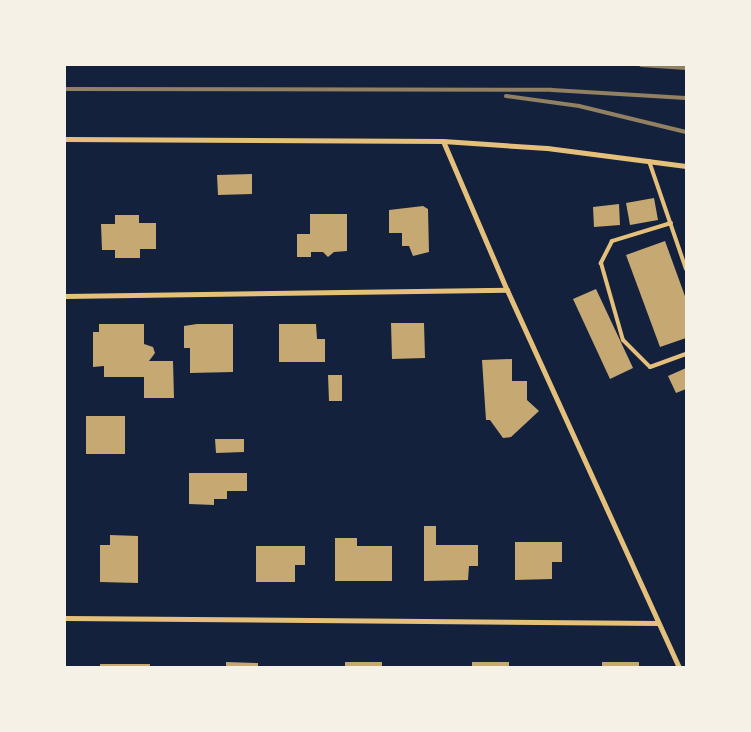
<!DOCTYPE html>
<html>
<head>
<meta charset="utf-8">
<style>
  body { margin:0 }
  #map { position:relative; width:751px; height:732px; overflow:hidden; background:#14213d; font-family:Cabin,sans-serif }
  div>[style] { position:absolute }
  .building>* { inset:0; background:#c6a872 }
  .service>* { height:4px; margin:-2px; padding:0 2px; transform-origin:2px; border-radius:2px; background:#e5c07b }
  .minor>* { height:5px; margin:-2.5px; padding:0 2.5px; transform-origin:2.5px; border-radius:2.5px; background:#e5c07b }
  .rail>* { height:4px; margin:-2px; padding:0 2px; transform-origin:2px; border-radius:2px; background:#918062 }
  span { translate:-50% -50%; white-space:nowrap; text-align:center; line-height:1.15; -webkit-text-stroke:4px #f6f1e7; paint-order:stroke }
  .frame { position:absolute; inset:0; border:66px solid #f6f1e7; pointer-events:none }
</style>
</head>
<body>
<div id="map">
  <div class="building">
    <div style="clip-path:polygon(252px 174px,252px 194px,218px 195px,217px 175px)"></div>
    <div style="clip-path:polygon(654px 198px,658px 220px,630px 225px,626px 203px)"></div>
    <div style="clip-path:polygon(619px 204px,620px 225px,594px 227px,593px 207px)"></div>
    <div style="clip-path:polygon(423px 206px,428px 209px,429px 252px,413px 256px,409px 246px,402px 246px,402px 233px,389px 233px,389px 210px)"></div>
    <div style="clip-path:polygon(310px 214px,347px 214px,347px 251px,334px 252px,328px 257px,323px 252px,311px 252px,311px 257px,297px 257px,297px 234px,310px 234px)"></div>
    <div style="clip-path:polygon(115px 215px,139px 215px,139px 223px,156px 223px,156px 249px,140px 249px,140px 258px,115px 258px,115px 250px,102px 250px,101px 224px,115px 224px)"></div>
    <div style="clip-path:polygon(665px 241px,686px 299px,686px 338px,660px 347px,626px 255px)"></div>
    <div style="clip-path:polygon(596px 289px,633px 368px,610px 379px,573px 299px)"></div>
    <div style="clip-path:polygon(391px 323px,424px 323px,425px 358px,392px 359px)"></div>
    <div style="clip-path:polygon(99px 324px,144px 324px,144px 344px,153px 347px,155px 353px,149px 361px,173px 361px,174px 398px,144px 398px,144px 377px,104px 377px,104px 366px,93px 367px,93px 332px,99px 332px)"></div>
    <div style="clip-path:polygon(197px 324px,233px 324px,233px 372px,190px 373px,190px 348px,184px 348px,184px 326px)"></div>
    <div style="clip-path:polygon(279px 324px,316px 324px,317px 339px,325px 339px,325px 362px,279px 362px)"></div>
    <div style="clip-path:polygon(512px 359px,512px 381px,527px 381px,527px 400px,539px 411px,511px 437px,503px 438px,490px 420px,486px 420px,482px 360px)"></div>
    <div style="clip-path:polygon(686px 368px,686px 389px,676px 393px,668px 376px)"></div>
    <div style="clip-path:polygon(328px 375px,342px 375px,342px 401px,329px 401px)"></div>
    <div style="clip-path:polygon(86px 416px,125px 416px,125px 454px,86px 454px)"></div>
    <div style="clip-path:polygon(215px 439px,244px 439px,244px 452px,216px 453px)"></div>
    <div style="clip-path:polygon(189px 473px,247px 473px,247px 491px,227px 491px,227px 499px,214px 499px,214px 505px,189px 504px)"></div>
    <div style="clip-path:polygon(424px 526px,436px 526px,436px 545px,478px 545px,478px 566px,469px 566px,468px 580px,424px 581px)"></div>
    <div style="clip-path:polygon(110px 535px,138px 536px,138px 583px,100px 582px,100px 545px,110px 545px)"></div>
    <div style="clip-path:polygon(335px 538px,357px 538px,357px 546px,392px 546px,392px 581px,335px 581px)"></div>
    <div style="clip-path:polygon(515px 542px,562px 542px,562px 562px,552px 562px,552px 579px,515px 580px)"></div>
    <div style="clip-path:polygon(256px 546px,305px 546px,305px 565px,295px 565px,295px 582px,256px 582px)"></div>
    <div style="clip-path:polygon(226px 662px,258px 663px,258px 667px,226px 667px)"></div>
    <div style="clip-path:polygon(345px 662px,382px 662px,382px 667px,345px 667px)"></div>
    <div style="clip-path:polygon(472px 662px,509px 662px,509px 667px,472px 667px)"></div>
    <div style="clip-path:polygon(602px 662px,639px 662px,639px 667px,602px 667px)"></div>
    <div style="clip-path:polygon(100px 664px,150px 664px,150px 667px,100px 667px)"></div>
  </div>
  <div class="service">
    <div style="left:649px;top:161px;width:114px;rotate:71.1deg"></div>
    <div style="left:671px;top:223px;width:62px;rotate:163deg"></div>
    <div style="left:612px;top:241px;width:25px;rotate:117deg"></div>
    <div style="left:601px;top:263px;width:80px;rotate:74.1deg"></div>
    <div style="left:623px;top:340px;width:38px;rotate:45deg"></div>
    <div style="left:650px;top:367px;width:38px;rotate:-20deg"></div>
  </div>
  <div class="minor">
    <div style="left:65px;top:139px;width:378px;rotate:0.3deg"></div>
    <div style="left:443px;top:141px;width:104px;rotate:3.9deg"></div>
    <div style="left:547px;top:148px;width:140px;rotate:7.4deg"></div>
    <div style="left:443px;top:141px;width:162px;rotate:66.8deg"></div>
    <div style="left:507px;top:290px;width:414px;rotate:65.5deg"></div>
    <div style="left:65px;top:296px;width:442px;rotate:-0.8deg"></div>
    <div style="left:65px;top:618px;width:593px;rotate:0.48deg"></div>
  </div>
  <div class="rail">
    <div style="left:641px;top:65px;width:45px;rotate:3.8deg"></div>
    <div style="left:65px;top:89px;width:487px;rotate:0.1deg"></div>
    <div style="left:552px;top:90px;width:134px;rotate:3.4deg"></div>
    <div style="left:506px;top:96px;width:74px;rotate:7.8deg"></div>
    <div style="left:579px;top:106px;width:110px;rotate:13.7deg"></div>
  </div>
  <div class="frame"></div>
</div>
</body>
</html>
